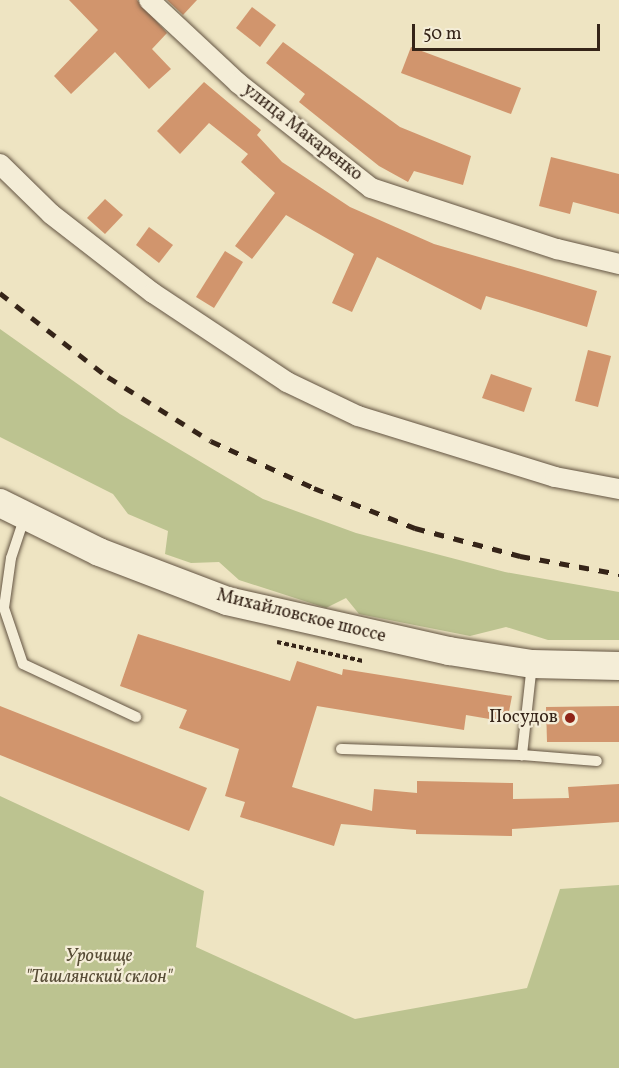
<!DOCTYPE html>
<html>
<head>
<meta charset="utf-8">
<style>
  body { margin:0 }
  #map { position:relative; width:619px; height:1068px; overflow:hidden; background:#eee4c2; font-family:Vollkorn,serif }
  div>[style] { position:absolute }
  .green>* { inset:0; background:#bcc390 }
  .building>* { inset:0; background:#d1956d }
  .path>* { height:4px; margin-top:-2px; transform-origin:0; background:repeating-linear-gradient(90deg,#352418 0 4.5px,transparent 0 7.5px) }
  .roads { filter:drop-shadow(0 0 2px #635442) drop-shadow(0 0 2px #635442) }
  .service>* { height:10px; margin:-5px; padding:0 5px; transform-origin:5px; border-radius:5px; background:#f4edd7 }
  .minor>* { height:20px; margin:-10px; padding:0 10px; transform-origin:10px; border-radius:10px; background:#f4edd7 }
  .secondary>* { height:28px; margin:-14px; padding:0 14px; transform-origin:14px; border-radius:14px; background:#f4edd7 }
  .rail>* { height:4.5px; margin-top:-2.25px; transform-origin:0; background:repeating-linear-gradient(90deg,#352418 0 10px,transparent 0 20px) }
  .dots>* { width:16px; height:16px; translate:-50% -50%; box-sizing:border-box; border:3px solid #f4edd7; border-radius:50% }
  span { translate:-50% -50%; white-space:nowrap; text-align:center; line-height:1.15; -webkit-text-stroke:4.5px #f4edd7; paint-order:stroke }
  .street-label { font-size:18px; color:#352418 }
  .poi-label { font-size:18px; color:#352418 }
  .right { translate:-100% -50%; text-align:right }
  .park-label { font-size:18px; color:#574c36; font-style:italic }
  .scale { position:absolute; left:412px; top:24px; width:188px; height:27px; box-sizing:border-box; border:3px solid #352418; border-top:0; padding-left:8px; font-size:18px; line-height:21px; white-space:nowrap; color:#352418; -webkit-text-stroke:4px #f4edd7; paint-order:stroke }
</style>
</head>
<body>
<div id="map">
  <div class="green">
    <div style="clip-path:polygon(0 329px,120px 414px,263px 499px,356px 533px,505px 572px,619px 592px,619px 640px,548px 640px,506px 627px,470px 636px,359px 614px,346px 598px,326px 608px,239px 580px,219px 562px,191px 563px,165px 554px,168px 531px,128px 514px,113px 494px,0 437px)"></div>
    <div style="clip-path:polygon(0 796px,204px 891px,196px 947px,355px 1019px,527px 988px,560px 889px,619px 885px,619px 1068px,0 1068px)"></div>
  </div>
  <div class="building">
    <div style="clip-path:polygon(69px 0,137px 0,167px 33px,152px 49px,171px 69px,149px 89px,115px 52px,71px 94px,54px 76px,98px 30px)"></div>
    <div style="clip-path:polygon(167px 0,197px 0,183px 15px)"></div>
    <div style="clip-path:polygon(252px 7px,276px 25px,260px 47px,236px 28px)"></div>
    <div style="clip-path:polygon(283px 42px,400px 127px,471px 156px,463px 185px,414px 171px,408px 182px,379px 166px,299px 102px,305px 94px,266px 63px)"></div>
    <div style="clip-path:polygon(411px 47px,521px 88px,511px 114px,401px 73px)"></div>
    <div style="clip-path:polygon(204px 82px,261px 130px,257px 135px,282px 162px,350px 207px,434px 244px,597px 291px,587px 327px,486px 296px,481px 310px,377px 257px,352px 312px,332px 303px,354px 254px,286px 215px,252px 259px,235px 246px,275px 193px,241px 162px,248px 154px,209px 123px,180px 154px,157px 131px)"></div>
    <div style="clip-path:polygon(551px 157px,619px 174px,619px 214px,573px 202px,570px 214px,539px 206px)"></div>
    <div style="clip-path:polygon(105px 199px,123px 215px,105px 234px,87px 218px)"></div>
    <div style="clip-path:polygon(149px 227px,173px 245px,159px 263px,136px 245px)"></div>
    <div style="clip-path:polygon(225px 251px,243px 262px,214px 308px,196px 297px)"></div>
    <div style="clip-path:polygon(588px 350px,611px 356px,598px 407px,575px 401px)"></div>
    <div style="clip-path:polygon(491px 374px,532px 388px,524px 412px,482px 398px)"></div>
    <div style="clip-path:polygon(138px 634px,290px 681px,297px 661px,342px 675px,343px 669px,512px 696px,507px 722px,466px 715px,464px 730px,317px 706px,292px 787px,372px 811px,374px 789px,417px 793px,417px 781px,513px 783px,513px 799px,569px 798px,568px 787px,619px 784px,619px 822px,512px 829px,512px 836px,416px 834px,416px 830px,341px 824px,334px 846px,240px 817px,245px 802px,225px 796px,239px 749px,179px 728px,187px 710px,120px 686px)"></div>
    <div style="clip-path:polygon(0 706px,207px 788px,189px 831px,0 755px)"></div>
    <div style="clip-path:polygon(619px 706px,619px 742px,547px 742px,546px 707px)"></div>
  </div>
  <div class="path">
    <div style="left:277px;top:642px;width:88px;rotate:12.5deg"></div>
  </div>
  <div class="roads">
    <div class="service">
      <div style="left:25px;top:516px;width:44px;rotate:108.4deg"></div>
      <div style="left:11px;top:558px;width:50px;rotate:98deg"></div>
      <div style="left:4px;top:608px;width:59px;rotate:71.3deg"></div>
      <div style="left:23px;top:664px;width:125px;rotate:25.1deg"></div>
      <div style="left:532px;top:664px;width:92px;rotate:96.3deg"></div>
      <div style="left:522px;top:755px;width:75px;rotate:4.6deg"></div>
      <div style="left:341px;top:749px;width:181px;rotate:1.9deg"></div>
    </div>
    <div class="minor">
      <div style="left:149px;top:0;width:122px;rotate:43deg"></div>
      <div style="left:238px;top:83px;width:169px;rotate:38.3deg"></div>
      <div style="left:371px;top:188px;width:196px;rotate:18.2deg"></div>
      <div style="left:557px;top:249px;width:64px;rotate:13.6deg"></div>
      <div style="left:0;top:164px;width:71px;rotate:44.4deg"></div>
      <div style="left:51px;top:214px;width:129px;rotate:37.8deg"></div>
      <div style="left:153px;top:293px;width:161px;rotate:33.6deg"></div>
      <div style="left:287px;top:382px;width:79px;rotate:25.6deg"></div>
      <div style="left:358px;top:416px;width:206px;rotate:17.2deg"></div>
      <div style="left:555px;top:477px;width:65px;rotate:10.6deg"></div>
    </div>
    <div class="secondary">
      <div style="left:0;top:503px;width:110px;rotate:26.3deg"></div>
      <div style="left:99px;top:552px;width:137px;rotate:20.9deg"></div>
      <div style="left:227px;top:601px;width:228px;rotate:12.7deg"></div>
      <div style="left:449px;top:651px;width:84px;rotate:8.9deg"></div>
      <div style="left:532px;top:664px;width:87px;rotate:1.3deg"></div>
    </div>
  </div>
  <div class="rail">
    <div style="left:0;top:293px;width:137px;rotate:37.9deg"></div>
    <div style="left:108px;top:377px;width:121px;rotate:31.9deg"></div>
    <div style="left:211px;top:441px;width:113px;rotate:24.5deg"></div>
    <div style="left:314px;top:488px;width:109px;rotate:21.6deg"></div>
    <div style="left:415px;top:528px;width:109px;rotate:14.9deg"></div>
    <div style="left:520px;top:556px;width:101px;rotate:10.3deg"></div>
  </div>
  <div class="dots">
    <div style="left:570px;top:718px;background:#8f2418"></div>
  </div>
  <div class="street-label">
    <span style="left:302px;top:133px;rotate:38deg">улица Макаренко</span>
    <span style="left:301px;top:617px;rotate:14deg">Михайловское шоссе</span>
  </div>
  <div class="poi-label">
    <span class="right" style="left:558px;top:718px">Посудов</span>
  </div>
  <div class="park-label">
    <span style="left:99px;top:968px">Урочище<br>"Ташлянский склон"</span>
  </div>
  <div class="scale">50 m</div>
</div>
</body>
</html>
